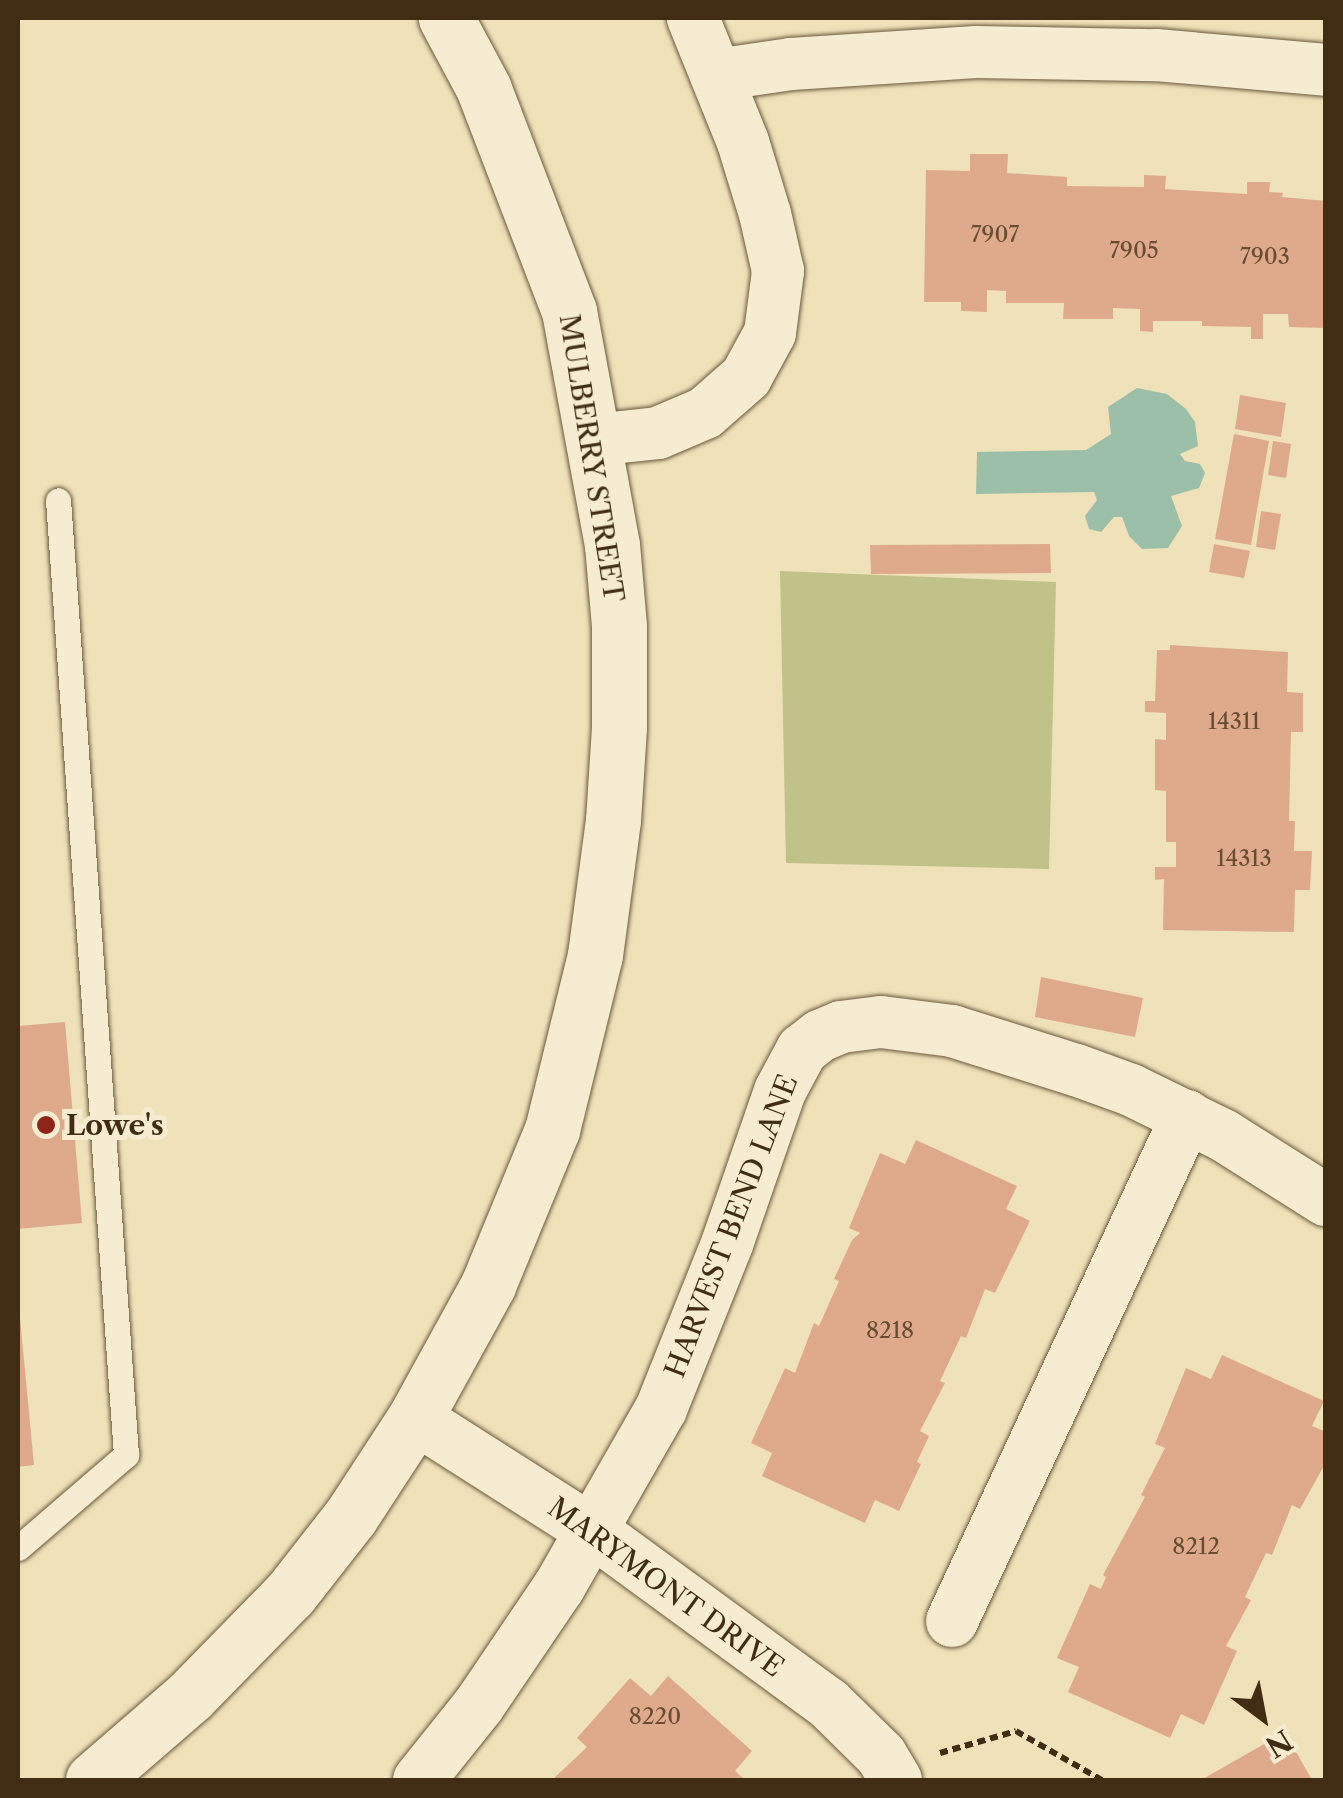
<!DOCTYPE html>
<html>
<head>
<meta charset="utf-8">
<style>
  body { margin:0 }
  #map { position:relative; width:1343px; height:1798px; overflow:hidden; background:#efe2b9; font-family:"Libre Caslon Text",serif }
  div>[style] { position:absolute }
  .green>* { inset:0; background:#c1c18a }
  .water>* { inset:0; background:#9cbfa9 }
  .building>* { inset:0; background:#dfaa8c }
  .path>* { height:6px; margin-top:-3px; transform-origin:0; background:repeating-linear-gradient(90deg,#402d14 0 8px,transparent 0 13px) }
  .roads { filter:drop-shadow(0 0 2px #6c5a3d) drop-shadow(0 0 2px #6c5a3d) }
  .lane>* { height:25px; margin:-12.5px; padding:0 12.5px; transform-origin:12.5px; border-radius:12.5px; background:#f5ecd2 }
  .street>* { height:52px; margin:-26px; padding:0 26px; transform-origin:26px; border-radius:26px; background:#f5ecd2 }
  .secondary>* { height:55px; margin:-27.5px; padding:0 27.5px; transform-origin:27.5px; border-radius:27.5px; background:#f5ecd2 }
  .dots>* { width:28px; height:28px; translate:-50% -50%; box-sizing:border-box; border:5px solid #f5ecd2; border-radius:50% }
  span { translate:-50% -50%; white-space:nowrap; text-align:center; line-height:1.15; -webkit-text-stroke:10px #f5ecd2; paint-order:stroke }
  .number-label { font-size:22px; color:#684c32 }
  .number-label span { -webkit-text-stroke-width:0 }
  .street-label { font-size:28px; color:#402d14 }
  .poi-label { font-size:28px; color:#402d14; font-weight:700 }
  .left { translate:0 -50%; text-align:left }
  .frame { position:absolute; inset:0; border:20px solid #402d14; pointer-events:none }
  .north { position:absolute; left:1213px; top:1668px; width:100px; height:100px; -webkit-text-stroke:8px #f5ecd2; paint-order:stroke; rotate:148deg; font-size:28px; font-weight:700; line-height:40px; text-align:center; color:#402d14 }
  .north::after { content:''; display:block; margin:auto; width:35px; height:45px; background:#402d14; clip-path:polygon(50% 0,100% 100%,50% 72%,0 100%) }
</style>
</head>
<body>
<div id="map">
  <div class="green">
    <div style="clip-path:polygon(780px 571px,1056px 582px,1049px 869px,786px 863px)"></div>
  </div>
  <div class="water">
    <div style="clip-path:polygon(1137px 388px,1167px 394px,1186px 409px,1195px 422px,1198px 446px,1180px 454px,1185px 461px,1200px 464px,1205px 473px,1199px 488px,1171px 496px,1182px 526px,1168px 548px,1142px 549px,1129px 536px,1122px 517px,1114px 517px,1101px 532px,1089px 529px,1085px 516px,1097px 500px,1094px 492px,976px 494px,977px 452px,1086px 450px,1111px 434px,1108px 407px)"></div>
  </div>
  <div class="building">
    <div style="clip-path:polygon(970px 154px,1008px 154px,1007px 173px,1067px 177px,1067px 186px,1144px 187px,1144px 175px,1166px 176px,1165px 189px,1247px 194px,1247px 182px,1270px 182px,1269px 192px,1283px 193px,1282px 197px,1326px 201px,1326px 328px,1289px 327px,1288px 314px,1263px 314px,1263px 339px,1251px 339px,1251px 327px,1202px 326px,1202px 321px,1153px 321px,1153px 332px,1140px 331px,1140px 309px,1113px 308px,1113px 319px,1063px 319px,1064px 303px,1006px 303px,1006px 291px,987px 290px,987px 312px,961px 311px,961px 302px,924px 302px,926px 170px,970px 171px)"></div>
    <div style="clip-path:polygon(1240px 395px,1286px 403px,1281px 437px,1235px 429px)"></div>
    <div style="clip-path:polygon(1234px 434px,1269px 441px,1251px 545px,1215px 539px)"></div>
    <div style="clip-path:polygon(1273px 441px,1291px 444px,1286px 478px,1268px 475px)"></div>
    <div style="clip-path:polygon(1261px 511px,1281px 514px,1275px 550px,1256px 547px)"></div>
    <div style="clip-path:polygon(1050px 544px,1051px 573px,871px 574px,870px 545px)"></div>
    <div style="clip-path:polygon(1214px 544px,1250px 551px,1244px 578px,1209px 572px)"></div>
    <div style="clip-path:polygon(1170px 645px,1288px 652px,1287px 692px,1303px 693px,1303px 732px,1291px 732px,1289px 821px,1295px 821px,1294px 851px,1312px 851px,1310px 890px,1295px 890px,1294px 932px,1163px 930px,1164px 879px,1155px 880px,1155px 867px,1176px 867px,1176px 842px,1166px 842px,1166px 791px,1155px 790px,1155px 739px,1166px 740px,1166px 713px,1145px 712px,1145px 701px,1155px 701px,1157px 650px,1170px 650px)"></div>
    <div style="clip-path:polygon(1041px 977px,1143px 998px,1135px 1037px,1035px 1017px)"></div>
    <div style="clip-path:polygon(65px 1022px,82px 1223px,18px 1229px,18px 1026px)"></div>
    <div style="clip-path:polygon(916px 1140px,1017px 1186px,1006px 1209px,1030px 1221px,995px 1293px,985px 1289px,966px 1338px,961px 1336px,940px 1381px,945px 1383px,920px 1431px,929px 1436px,917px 1462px,921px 1464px,899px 1511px,875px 1500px,865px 1523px,762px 1476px,772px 1453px,751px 1443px,785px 1368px,795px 1373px,814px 1323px,819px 1326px,839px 1281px,834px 1279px,852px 1240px,860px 1233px,849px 1228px,880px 1153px,905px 1164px)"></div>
    <div style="clip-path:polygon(18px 1297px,34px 1465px,18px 1467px)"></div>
    <div style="clip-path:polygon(1222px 1355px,1324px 1401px,1312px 1426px,1326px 1432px,1326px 1462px,1300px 1509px,1292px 1505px,1272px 1555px,1266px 1553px,1245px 1597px,1251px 1600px,1226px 1646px,1237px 1651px,1204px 1725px,1181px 1714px,1170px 1738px,1068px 1692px,1079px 1667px,1057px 1658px,1090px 1584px,1101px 1589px,1106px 1577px,1103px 1575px,1145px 1497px,1141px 1495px,1165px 1448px,1155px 1444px,1186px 1368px,1211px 1379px)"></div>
    <div style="clip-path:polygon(668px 1676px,752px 1751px,735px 1771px,745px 1780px,552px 1780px,587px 1747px,577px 1738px,630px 1678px,651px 1696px)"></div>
    <div style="clip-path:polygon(1285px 1732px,1312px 1780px,1201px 1780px)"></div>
  </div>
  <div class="path">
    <div style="left:940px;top:1753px;width:79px;rotate:-16.1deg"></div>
    <div style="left:1016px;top:1731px;width:99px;rotate:29.7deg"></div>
  </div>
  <div class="roads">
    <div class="lane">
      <div style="left:18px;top:1548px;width:143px;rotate:-40.7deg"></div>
      <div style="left:126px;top:1455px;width:957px;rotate:-94.07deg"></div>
    </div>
    <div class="street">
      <div style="left:716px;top:75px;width:76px;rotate:-8.3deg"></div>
      <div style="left:791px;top:64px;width:185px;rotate:-3.7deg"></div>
      <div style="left:976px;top:52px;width:180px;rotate:1deg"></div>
      <div style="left:1156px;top:55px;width:171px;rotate:5deg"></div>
      <div style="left:593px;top:440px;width:65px;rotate:-6.1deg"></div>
      <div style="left:658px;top:433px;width:51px;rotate:-23.1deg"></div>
      <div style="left:705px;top:413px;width:55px;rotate:-41.3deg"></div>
      <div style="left:746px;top:377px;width:50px;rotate:-61.4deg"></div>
      <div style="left:770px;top:333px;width:63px;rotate:-82.6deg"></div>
      <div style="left:778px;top:271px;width:58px;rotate:-102.8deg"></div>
      <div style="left:765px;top:214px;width:75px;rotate:-107deg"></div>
      <div style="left:743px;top:142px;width:134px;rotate:-112deg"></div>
      <div style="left:415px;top:1418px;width:212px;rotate:32.5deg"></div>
      <div style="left:594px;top:1532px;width:290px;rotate:36.2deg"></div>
      <div style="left:828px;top:1703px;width:74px;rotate:44.5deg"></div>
      <div style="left:881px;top:1755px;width:29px;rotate:59deg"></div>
      <div style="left:952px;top:1621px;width:557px;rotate:-65.05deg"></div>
      <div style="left:419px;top:1780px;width:96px;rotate:-51.3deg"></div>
      <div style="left:479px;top:1705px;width:143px;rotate:-55.9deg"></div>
      <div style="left:559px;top:1587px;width:205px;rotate:-60.2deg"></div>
      <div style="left:661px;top:1409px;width:178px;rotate:-68.2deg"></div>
      <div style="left:727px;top:1244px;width:162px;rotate:-70.9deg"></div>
      <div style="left:780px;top:1091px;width:47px;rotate:-61.8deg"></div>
      <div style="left:802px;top:1050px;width:23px;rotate:-38deg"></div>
      <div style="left:820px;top:1036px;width:23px;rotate:-23deg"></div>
      <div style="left:841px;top:1027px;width:40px;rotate:-7.1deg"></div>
      <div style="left:881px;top:1022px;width:72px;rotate:7.2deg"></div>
      <div style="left:952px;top:1031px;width:130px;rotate:17.5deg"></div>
      <div style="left:1076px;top:1070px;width:59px;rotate:20deg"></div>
      <div style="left:1131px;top:1090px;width:102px;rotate:26.1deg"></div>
      <div style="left:1223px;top:1135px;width:122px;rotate:32.3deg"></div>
    </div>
    <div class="secondary">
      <div style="left:93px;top:1780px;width:128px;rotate:-40.9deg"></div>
      <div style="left:190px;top:1696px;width:143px;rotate:-45.6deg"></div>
      <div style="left:290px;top:1594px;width:99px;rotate:-52deg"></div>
      <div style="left:351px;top:1516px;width:117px;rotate:-56.9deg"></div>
      <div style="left:415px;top:1418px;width:152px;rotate:-61.2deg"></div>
      <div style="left:488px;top:1285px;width:168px;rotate:-67.6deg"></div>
      <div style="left:552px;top:1130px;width:180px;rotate:-76.2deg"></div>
      <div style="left:595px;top:955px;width:136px;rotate:-82.4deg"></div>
      <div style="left:613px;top:820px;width:93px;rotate:-86.3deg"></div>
      <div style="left:619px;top:727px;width:101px;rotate:-90deg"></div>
      <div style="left:619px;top:626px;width:81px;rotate:-94.9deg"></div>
      <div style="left:612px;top:545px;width:238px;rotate:-100.4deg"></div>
      <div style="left:569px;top:311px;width:238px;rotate:-111deg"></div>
      <div style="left:484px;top:89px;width:81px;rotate:-118.2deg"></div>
    </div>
  </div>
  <div class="dots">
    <div style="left:46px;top:1125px;background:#8f2418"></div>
  </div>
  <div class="number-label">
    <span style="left:995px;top:235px">7907</span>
    <span style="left:1134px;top:251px">7905</span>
    <span style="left:1265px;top:257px">7903</span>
    <span style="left:1234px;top:722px">14311</span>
    <span style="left:1244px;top:859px">14313</span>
    <span style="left:890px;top:1331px">8218</span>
    <span style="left:1196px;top:1547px">8212</span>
    <span style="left:655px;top:1717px">8220</span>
  </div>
  <div class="street-label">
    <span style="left:592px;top:458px;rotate:81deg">MULBERRY STREET</span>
    <span style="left:731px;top:1226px;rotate:-69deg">HARVEST BEND LANE</span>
    <span style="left:666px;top:1587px;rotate:36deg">MARYMONT DRIVE</span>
  </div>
  <div class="poi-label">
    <span class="left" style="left:66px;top:1125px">Lowe's</span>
  </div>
  <div class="frame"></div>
  <div class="north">N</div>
</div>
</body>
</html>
